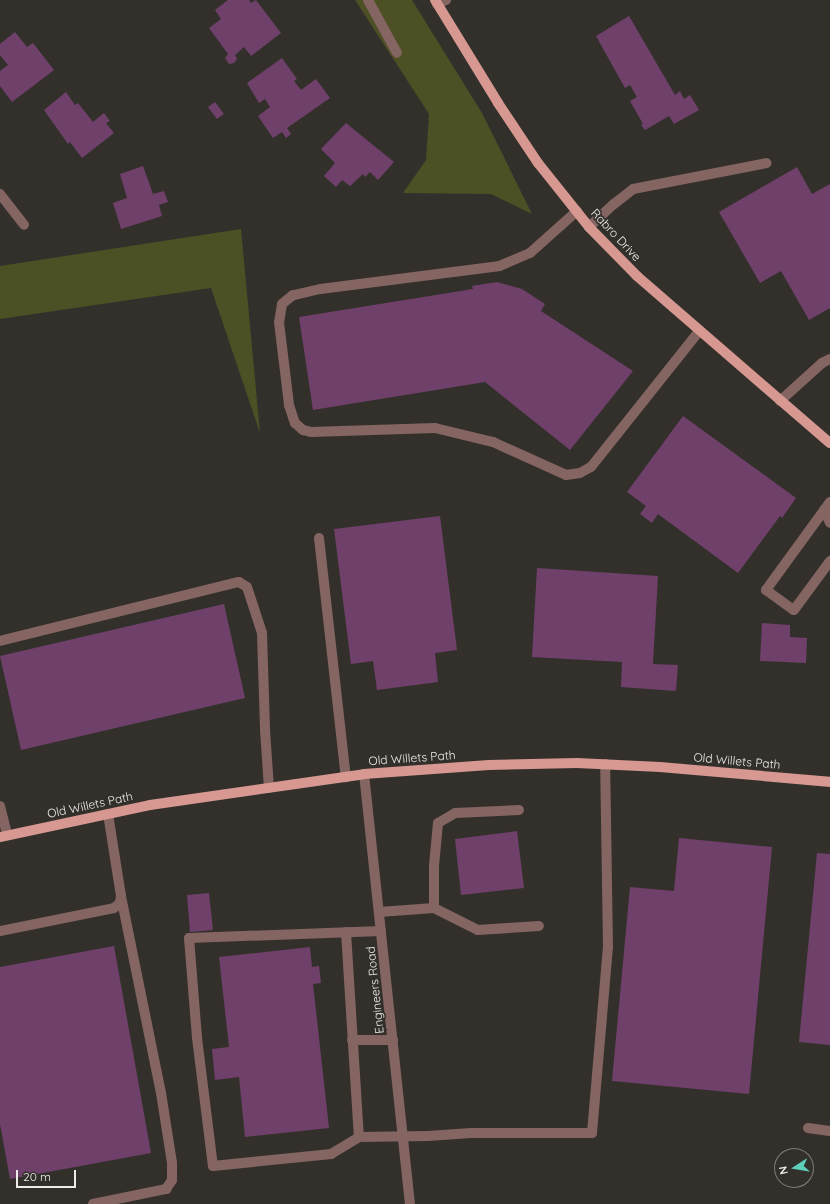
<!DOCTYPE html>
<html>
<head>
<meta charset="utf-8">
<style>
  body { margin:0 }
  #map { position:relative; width:830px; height:1204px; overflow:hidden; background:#33302c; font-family:Quicksand,sans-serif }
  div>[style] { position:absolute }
  .green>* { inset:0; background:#4c5024 }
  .building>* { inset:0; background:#6f406a }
  .minor>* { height:10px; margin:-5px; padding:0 5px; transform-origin:5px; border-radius:5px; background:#846562 }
  .major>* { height:10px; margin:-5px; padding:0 5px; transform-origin:5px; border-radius:5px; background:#d69891 }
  span { translate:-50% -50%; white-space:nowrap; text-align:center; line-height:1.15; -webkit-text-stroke:3.5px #33302c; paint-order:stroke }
  .street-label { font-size:12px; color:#eeece9 }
  .north { position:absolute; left:774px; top:1148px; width:40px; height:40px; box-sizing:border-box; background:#33302c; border:1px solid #7e7b78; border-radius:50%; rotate:258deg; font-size:11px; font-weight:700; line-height:16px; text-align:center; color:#eeece9 }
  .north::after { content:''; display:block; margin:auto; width:14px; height:18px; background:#5cceba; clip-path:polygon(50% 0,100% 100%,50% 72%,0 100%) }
  .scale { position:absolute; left:16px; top:1170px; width:60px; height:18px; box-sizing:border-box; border:2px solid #eeece9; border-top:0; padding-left:5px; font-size:12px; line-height:14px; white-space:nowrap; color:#eeece9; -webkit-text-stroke:3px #33302c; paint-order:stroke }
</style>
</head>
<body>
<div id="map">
  <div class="green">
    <div style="clip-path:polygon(355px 0,412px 0,482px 113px,532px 214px,491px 194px,403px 193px,426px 160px,429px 114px)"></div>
    <div style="clip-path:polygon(241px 229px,260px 433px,211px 288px,0 319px,0 266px)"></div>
  </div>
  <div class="building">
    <div style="clip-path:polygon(228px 0,249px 0,251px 3px,256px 0,281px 33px,251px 56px,244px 47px,235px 55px,237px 59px,234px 63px,229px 64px,225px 58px,228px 54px,209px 28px,221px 19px,215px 10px)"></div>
    <div style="clip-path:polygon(629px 16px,675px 95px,680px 91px,684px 99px,690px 95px,699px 110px,674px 124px,669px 116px,645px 130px,641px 125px,643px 124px,630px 101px,637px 97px,630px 85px,625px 88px,596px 36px)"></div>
    <div style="clip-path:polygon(15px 32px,27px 47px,33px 43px,54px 70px,12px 102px,0 86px,0 71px,8px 65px,0 55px,0 44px)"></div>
    <div style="clip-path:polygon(282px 58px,297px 79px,294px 81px,301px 90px,316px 79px,330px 98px,287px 128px,291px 134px,286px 138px,282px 132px,273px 138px,258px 116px,270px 107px,265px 99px,259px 103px,247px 83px)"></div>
    <div style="clip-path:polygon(66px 92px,75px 105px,78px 103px,93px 122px,104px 113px,110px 121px,106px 123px,114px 133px,82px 158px,70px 142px,68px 144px,44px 110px)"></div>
    <div style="clip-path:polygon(215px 102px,224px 114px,217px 119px,208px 107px)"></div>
    <div style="clip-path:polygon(346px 123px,394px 162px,378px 180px,370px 172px,365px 177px,363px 174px,350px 186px,342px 180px,336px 187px,324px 176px,335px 163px,321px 149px)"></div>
    <div style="clip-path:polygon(143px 166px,153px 194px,164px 191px,168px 202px,159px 205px,162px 216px,121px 229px,113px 203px,127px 198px,120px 174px)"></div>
    <div style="clip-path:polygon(797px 167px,812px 194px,830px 184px,830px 308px,809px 320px,781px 271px,760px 283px,719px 212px)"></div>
    <div style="clip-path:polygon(497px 282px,522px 289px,545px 304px,541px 311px,633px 371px,570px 450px,485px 382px,313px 410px,299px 317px,473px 289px,472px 286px)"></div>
    <div style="clip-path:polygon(683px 416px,796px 498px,782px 518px,780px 516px,738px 573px,658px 514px,652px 523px,640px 514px,646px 506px,627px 492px)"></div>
    <div style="clip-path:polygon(440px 516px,457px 650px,435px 653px,438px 682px,377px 690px,373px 661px,351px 664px,334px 529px)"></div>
    <div style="clip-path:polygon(537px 568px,658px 576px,653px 664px,678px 665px,676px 691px,621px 687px,622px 662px,532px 657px)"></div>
    <div style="clip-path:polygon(224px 604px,245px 698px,21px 750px,0 656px)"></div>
    <div style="clip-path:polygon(762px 623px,790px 625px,790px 637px,807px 638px,806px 663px,760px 661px)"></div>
    <div style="clip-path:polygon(517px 831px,524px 888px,461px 895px,455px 839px)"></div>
    <div style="clip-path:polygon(679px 838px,772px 847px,749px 1094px,612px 1081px,630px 887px,674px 891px)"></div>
    <div style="clip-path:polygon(817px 853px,830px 854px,830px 1045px,799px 1042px)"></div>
    <div style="clip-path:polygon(209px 893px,213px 930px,190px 932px,187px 895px)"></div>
    <div style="clip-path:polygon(114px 946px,151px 1153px,10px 1179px,0 1124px,0 967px)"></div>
    <div style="clip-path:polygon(310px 947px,312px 967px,319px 966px,321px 983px,313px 984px,329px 1128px,245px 1137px,239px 1077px,215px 1080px,212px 1049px,229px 1047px,219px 957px)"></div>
  </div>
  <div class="minor">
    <div style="left:368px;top:0;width:60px;rotate:61.3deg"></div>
    <div style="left:437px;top:4px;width:10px;rotate:-24deg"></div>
    <div style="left:0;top:194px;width:39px;rotate:52deg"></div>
    <div style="left:577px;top:211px;width:63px;rotate:138.2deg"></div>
    <div style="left:530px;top:253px;width:33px;rotate:157deg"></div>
    <div style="left:500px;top:266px;width:181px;rotate:172.7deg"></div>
    <div style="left:320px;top:289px;width:28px;rotate:167deg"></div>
    <div style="left:293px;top:295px;width:14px;rotate:141deg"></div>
    <div style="left:282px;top:304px;width:18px;rotate:99deg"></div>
    <div style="left:279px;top:322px;width:84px;rotate:83.1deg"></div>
    <div style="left:289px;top:405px;width:19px;rotate:72deg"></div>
    <div style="left:295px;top:423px;width:11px;rotate:41deg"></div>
    <div style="left:303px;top:430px;width:8px;rotate:14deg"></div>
    <div style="left:311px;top:432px;width:124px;rotate:-1.8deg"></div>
    <div style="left:435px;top:428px;width:60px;rotate:13.6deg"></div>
    <div style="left:493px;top:442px;width:80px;rotate:24.3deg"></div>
    <div style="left:566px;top:475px;width:14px;rotate:-8deg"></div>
    <div style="left:580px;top:473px;width:13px;rotate:-29deg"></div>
    <div style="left:591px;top:467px;width:174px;rotate:-51.5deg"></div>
    <div style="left:589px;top:227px;width:34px;rotate:-43deg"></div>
    <div style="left:614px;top:204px;width:24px;rotate:-38deg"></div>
    <div style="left:633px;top:189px;width:136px;rotate:-11deg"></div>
    <div style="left:780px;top:401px;width:57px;rotate:-42.1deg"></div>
    <div style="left:822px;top:363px;width:9px;rotate:-27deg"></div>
    <div style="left:830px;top:502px;width:109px;rotate:126deg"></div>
    <div style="left:766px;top:590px;width:34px;rotate:36deg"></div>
    <div style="left:794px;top:610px;width:61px;rotate:-53.7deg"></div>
    <div style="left:824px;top:510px;width:14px;rotate:65deg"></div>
    <div style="left:319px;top:538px;width:241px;rotate:83.6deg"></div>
    <div style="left:0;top:641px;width:246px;rotate:-13.9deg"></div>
    <div style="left:239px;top:582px;width:9px;rotate:32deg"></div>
    <div style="left:247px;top:587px;width:48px;rotate:71.9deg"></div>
    <div style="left:262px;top:633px;width:97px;rotate:88.2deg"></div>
    <div style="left:265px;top:730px;width:58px;rotate:86.1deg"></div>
    <div style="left:364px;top:774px;width:432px;rotate:83.9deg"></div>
    <div style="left:0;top:806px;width:30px;rotate:76deg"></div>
    <div style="left:434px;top:908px;width:42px;rotate:-90deg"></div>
    <div style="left:434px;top:866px;width:43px;rotate:-84.7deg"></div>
    <div style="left:438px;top:823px;width:20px;rotate:-30deg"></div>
    <div style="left:455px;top:813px;width:64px;rotate:-2.7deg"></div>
    <div style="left:379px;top:912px;width:55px;rotate:-4.2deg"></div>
    <div style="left:434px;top:908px;width:49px;rotate:26.6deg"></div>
    <div style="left:478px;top:930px;width:61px;rotate:-3.8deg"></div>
    <div style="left:0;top:931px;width:116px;rotate:-11.4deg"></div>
    <div style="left:114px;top:908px;width:8px;rotate:-40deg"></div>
    <div style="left:120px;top:903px;width:7px;rotate:-82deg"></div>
    <div style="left:121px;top:896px;width:83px;rotate:-99deg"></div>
    <div style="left:381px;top:931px;width:192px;rotate:177.9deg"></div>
    <div style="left:189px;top:938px;width:100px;rotate:85.4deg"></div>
    <div style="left:197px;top:1038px;width:129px;rotate:82.9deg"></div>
    <div style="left:213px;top:1166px;width:119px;rotate:-5.8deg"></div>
    <div style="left:331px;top:1154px;width:33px;rotate:-31deg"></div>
    <div style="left:359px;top:1137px;width:69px;rotate:-0.8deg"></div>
    <div style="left:428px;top:1136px;width:43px;rotate:-4deg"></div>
    <div style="left:471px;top:1133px;width:121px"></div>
    <div style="left:592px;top:1133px;width:187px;rotate:-85.1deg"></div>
    <div style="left:608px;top:947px;width:183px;rotate:-90.9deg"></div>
    <div style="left:346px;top:932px;width:205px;rotate:86.4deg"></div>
    <div style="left:352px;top:1040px;width:41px"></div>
    <div style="left:808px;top:1128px;width:22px;rotate:8deg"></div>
    <div style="left:93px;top:1204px;width:75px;rotate:-11.6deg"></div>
    <div style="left:166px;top:1189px;width:11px;rotate:-56deg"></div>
    <div style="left:172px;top:1180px;width:17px;rotate:-90deg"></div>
    <div style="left:172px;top:1163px;width:71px;rotate:-98.9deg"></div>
    <div style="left:161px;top:1093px;width:201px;rotate:-101.5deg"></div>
  </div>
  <div class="major">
    <div style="left:435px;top:0;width:121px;rotate:58.5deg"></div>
    <div style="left:498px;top:103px;width:72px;rotate:56.3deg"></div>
    <div style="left:538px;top:163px;width:82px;rotate:51.4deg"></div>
    <div style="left:589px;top:227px;width:69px;rotate:45.6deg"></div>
    <div style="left:637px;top:276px;width:255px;rotate:40.9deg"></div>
    <div style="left:0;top:837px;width:153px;rotate:-12deg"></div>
    <div style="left:150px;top:805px;width:216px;rotate:-8.2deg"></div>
    <div style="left:364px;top:774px;width:125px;rotate:-4.1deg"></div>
    <div style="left:489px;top:765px;width:88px;rotate:-1.3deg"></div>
    <div style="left:577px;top:763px;width:83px;rotate:2.8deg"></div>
    <div style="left:660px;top:767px;width:171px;rotate:5deg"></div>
  </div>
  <div class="street-label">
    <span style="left:616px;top:235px;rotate:47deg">Rabro Drive</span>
    <span style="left:412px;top:758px;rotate:-4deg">Old Willets Path</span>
    <span style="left:737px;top:761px;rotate:5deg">Old Willets Path</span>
    <span style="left:90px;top:805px;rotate:-12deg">Old Willets Path</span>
    <span style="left:375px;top:990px;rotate:-96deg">Engineers Road</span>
  </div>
  <div class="north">N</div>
  <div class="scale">20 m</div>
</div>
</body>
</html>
